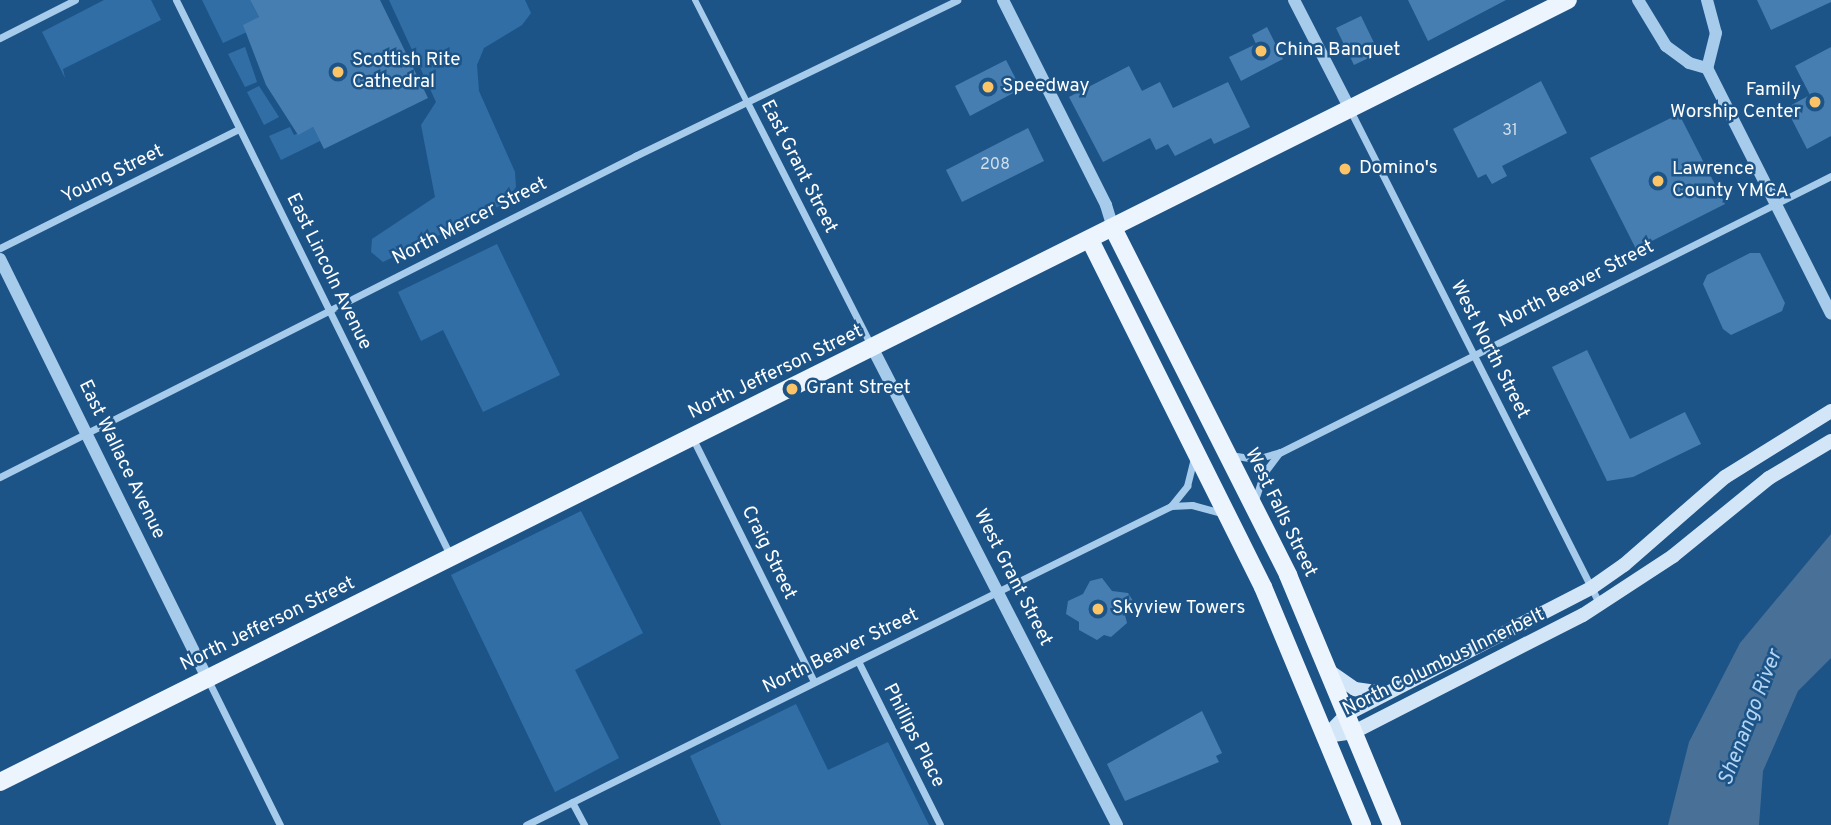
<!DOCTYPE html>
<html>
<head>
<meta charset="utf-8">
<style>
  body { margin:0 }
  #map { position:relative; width:1831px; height:825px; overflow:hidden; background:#1d5488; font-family:Overpass,sans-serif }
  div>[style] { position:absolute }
  .green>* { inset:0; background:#316ea6 }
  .water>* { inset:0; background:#497096 }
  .building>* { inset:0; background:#467eb1 }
  .pedestrian>* { height:6px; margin:-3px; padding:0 3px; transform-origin:3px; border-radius:3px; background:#a7cbeb }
  .minor>* { height:7px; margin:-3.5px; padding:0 3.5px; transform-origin:3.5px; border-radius:3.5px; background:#a7cbeb }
  .tertiary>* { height:12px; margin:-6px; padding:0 6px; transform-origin:6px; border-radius:6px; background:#a7cbeb }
  .secondary>* { height:14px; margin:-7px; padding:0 7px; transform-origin:7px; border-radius:7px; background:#d3e6f8 }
  .primary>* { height:18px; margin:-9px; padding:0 9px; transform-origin:9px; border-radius:9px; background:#ecf4fe }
  .dots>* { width:19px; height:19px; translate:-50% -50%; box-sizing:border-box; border:4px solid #1d5488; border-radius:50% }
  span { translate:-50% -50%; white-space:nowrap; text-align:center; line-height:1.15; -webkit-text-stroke:5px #1d5488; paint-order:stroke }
  .number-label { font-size:16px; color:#d1dfec }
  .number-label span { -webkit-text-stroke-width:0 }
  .poi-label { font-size:19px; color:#fff }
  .left { translate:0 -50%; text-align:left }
  .right { translate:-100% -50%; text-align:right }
  .street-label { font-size:19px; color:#fff }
  .water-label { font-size:21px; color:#b3d5f3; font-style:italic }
</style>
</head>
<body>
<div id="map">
  <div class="green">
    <div style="clip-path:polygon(104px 0,151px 0,161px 20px,63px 69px,65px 78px,42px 32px)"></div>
    <div style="clip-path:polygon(202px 0,250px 0,259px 17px,247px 32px,223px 43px)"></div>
    <div style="clip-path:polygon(389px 0,525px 0,531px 13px,522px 25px,484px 48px,477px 65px,479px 91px,515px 172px,516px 187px,504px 204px,383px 262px,371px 252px,372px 239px,435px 197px,421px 125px,436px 102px)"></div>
    <div style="clip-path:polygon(245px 47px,257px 82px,245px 87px,228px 54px)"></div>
    <div style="clip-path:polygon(259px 86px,279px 117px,264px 125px,247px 92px)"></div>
    <div style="clip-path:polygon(290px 127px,294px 135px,313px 127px,320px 141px,281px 160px,269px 136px)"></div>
    <div style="clip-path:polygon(497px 244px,560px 375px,483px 412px,443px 330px,421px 341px,398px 292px)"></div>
    <div style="clip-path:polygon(581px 511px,643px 633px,575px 670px,619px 758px,555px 792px,451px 575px)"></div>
    <div style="clip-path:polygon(796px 704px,828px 770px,888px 742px,929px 825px,721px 825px,690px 756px)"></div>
  </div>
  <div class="water">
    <div style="clip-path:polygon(1831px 534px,1831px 658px,1798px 691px,1763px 771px,1759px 825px,1668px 825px,1689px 742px,1740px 643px)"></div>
  </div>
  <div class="building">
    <div style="clip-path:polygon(250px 0,380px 0,428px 98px,324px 149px,313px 127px,298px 135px,266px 85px,243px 25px,259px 17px)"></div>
    <div style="clip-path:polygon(1408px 0,1506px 0,1428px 41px)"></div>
    <div style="clip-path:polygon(1757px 0,1831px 0,1831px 2px,1771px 30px)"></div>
    <div style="clip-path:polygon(1361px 16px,1379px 53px,1354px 65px,1336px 28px)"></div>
    <div style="clip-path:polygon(1267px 27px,1283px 59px,1241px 81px,1229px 57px,1256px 44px,1252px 35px)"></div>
    <div style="clip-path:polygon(1831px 47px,1831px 136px,1807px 149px,1786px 108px,1810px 95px,1795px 66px)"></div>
    <div style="clip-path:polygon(1006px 60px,1021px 89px,970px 116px,955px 86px)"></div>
    <div style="clip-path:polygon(1129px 66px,1142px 91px,1160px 82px,1173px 108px,1228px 82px,1250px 127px,1214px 144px,1211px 138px,1175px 156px,1168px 144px,1156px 150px,1150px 138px,1103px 162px,1069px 97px)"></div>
    <div style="clip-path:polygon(1541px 81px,1567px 133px,1502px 166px,1507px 176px,1492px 184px,1486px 174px,1478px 178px,1453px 129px)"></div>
    <div style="clip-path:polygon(1679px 114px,1725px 204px,1636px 249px,1590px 158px)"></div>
    <div style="clip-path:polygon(1028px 128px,1044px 161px,962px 202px,946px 170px)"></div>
    <div style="clip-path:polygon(1750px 253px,1760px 253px,1785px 303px,1782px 311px,1731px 335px,1723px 329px,1703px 284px,1707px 275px)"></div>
    <div style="clip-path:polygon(1587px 350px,1630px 439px,1685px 412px,1701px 444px,1633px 477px,1607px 481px,1552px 367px)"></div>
    <div style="clip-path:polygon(1102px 578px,1112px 591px,1128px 593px,1135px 604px,1125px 615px,1127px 623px,1111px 637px,1104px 635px,1097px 640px,1079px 630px,1079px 622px,1066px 614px,1068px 601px,1083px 594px,1090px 581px)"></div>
    <div style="clip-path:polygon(1202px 711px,1222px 753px,1216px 756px,1219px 762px,1125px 801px,1107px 764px)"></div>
  </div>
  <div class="pedestrian">
    <div style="left:695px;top:0;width:114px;rotate:63deg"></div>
  </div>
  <div class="minor">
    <div style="left:176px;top:0;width:621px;rotate:63.72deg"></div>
    <div style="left:0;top:38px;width:84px;rotate:-26.9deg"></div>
    <div style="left:747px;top:102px;width:273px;rotate:63deg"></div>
    <div style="left:1350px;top:110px;width:555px;rotate:63.2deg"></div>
    <div style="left:0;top:248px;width:267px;rotate:-26.5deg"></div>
    <div style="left:693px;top:439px;width:271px;rotate:63.5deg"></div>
    <div style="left:1230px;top:455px;width:26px;rotate:9deg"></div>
    <div style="left:1256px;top:459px;width:26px;rotate:-16deg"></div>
    <div style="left:1281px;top:452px;width:615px;rotate:-26.65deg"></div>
    <div style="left:0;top:477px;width:712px;rotate:-26.82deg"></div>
    <div style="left:635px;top:156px;width:358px;rotate:-25.8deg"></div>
    <div style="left:1255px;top:500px;width:28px;rotate:-72deg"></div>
    <div style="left:1264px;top:473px;width:26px;rotate:-53deg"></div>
    <div style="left:1171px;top:506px;width:21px;rotate:-3deg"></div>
    <div style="left:1192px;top:505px;width:30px;rotate:15deg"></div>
    <div style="left:858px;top:661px;width:183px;rotate:63.4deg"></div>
    <div style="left:207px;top:678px;width:164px;rotate:63.6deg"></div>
    <div style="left:572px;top:802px;width:26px;rotate:62deg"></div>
    <div style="left:526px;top:825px;width:720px;rotate:-26.32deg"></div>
    <div style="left:1171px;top:506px;width:26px;rotate:-51deg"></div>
    <div style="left:1187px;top:486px;width:30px;rotate:-76deg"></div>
  </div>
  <div class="tertiary">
    <div style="left:1003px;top:0;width:229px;rotate:63.3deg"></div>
    <div style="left:1106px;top:205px;width:24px;rotate:73deg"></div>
    <div style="left:1294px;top:0;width:123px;rotate:62.8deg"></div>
    <div style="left:1638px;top:0;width:54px;rotate:58.7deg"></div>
    <div style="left:1666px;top:46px;width:29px;rotate:36deg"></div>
    <div style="left:1689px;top:63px;width:19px;rotate:16deg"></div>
    <div style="left:1707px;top:68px;width:275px;rotate:63.2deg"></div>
    <div style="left:1707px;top:0;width:34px;rotate:75deg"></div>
    <div style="left:1716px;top:33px;width:36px;rotate:104deg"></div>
    <div style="left:0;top:259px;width:467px;rotate:63.7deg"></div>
    <div style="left:873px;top:349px;width:535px;rotate:62.86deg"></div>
  </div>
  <div class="secondary">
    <div style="left:1329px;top:671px;width:32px;rotate:35deg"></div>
    <div style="left:1355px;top:689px;width:30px;rotate:8deg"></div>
    <div style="left:1326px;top:736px;width:30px;rotate:-46deg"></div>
    <div style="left:1347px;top:714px;width:275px;rotate:-27.3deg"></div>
    <div style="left:1591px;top:588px;width:40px;rotate:-34.9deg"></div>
    <div style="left:1624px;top:565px;width:134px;rotate:-41.1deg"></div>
    <div style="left:1725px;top:477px;width:125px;rotate:-31.9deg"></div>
    <div style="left:1326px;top:736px;width:28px;rotate:-8deg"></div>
    <div style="left:1354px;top:732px;width:257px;rotate:-27.1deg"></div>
    <div style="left:1583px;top:615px;width:108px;rotate:-33.2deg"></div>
    <div style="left:1673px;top:556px;width:124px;rotate:-39.1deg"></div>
    <div style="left:1769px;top:478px;width:72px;rotate:-30.8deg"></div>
  </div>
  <div class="primary">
    <div style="left:1113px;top:228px;width:389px;rotate:63.2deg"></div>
    <div style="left:1288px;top:575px;width:271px;rotate:67.4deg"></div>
    <div style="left:1090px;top:240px;width:388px;rotate:63.5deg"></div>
    <div style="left:1263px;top:587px;width:258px;rotate:67.4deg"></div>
    <div style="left:0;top:782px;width:1752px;rotate:-26.51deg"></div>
  </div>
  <div class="dots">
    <div style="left:1261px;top:51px;background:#fbc466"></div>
    <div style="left:338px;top:72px;background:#fbc466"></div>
    <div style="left:988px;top:87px;background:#fbc466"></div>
    <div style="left:1815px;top:102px;background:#fbc466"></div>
    <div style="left:1345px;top:169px;background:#fbc466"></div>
    <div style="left:1658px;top:181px;background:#fbc466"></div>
    <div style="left:792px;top:389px;background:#fbc466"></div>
    <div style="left:1098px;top:609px;background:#fbc466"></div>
  </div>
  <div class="number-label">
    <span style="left:1510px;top:131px">31</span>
    <span style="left:995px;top:165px">208</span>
  </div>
  <div class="poi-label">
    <span class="left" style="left:1275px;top:51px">China Banquet</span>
    <span class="left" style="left:352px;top:72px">Scottish Rite<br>Cathedral</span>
    <span class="left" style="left:1002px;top:87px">Speedway</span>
    <span class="right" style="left:1801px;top:102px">Family<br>Worship Center</span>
    <span class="left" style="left:1359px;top:169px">Domino's</span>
    <span class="left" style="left:1672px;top:181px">Lawrence<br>County YMCA</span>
    <span class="left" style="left:806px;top:389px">Grant Street</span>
    <span class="left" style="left:1112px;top:609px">Skyview Towers</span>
  </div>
  <div class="street-label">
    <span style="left:798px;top:167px;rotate:63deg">East Grant Street</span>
    <span style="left:113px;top:175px;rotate:-26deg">Young Street</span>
    <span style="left:470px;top:222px;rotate:-27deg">North Mercer Street</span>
    <span style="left:328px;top:272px;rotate:64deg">East Lincoln Avenue</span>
    <span style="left:1577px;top:285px;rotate:-27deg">North Beaver Street</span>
    <span style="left:1489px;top:350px;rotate:63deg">West North Street</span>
    <span style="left:776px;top:373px;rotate:-26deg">North Jefferson Street</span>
    <span style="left:121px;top:460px;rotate:64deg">East Wallace Avenue</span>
    <span style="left:1280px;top:513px;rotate:64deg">West Falls Street</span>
    <span style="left:768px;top:553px;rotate:64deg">Craig Street</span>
    <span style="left:1012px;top:578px;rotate:63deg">West Grant Street</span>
    <span style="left:268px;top:625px;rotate:-26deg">North Jefferson Street</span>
    <span style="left:841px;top:652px;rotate:-26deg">North Beaver Street</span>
    <span style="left:1444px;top:663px;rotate:-26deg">North Columbus Innerbelt</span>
    <span style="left:913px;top:736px;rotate:63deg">Phillips Place</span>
  </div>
  <div class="water-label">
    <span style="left:1751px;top:718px;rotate:-69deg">Shenango River</span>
  </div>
</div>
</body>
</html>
